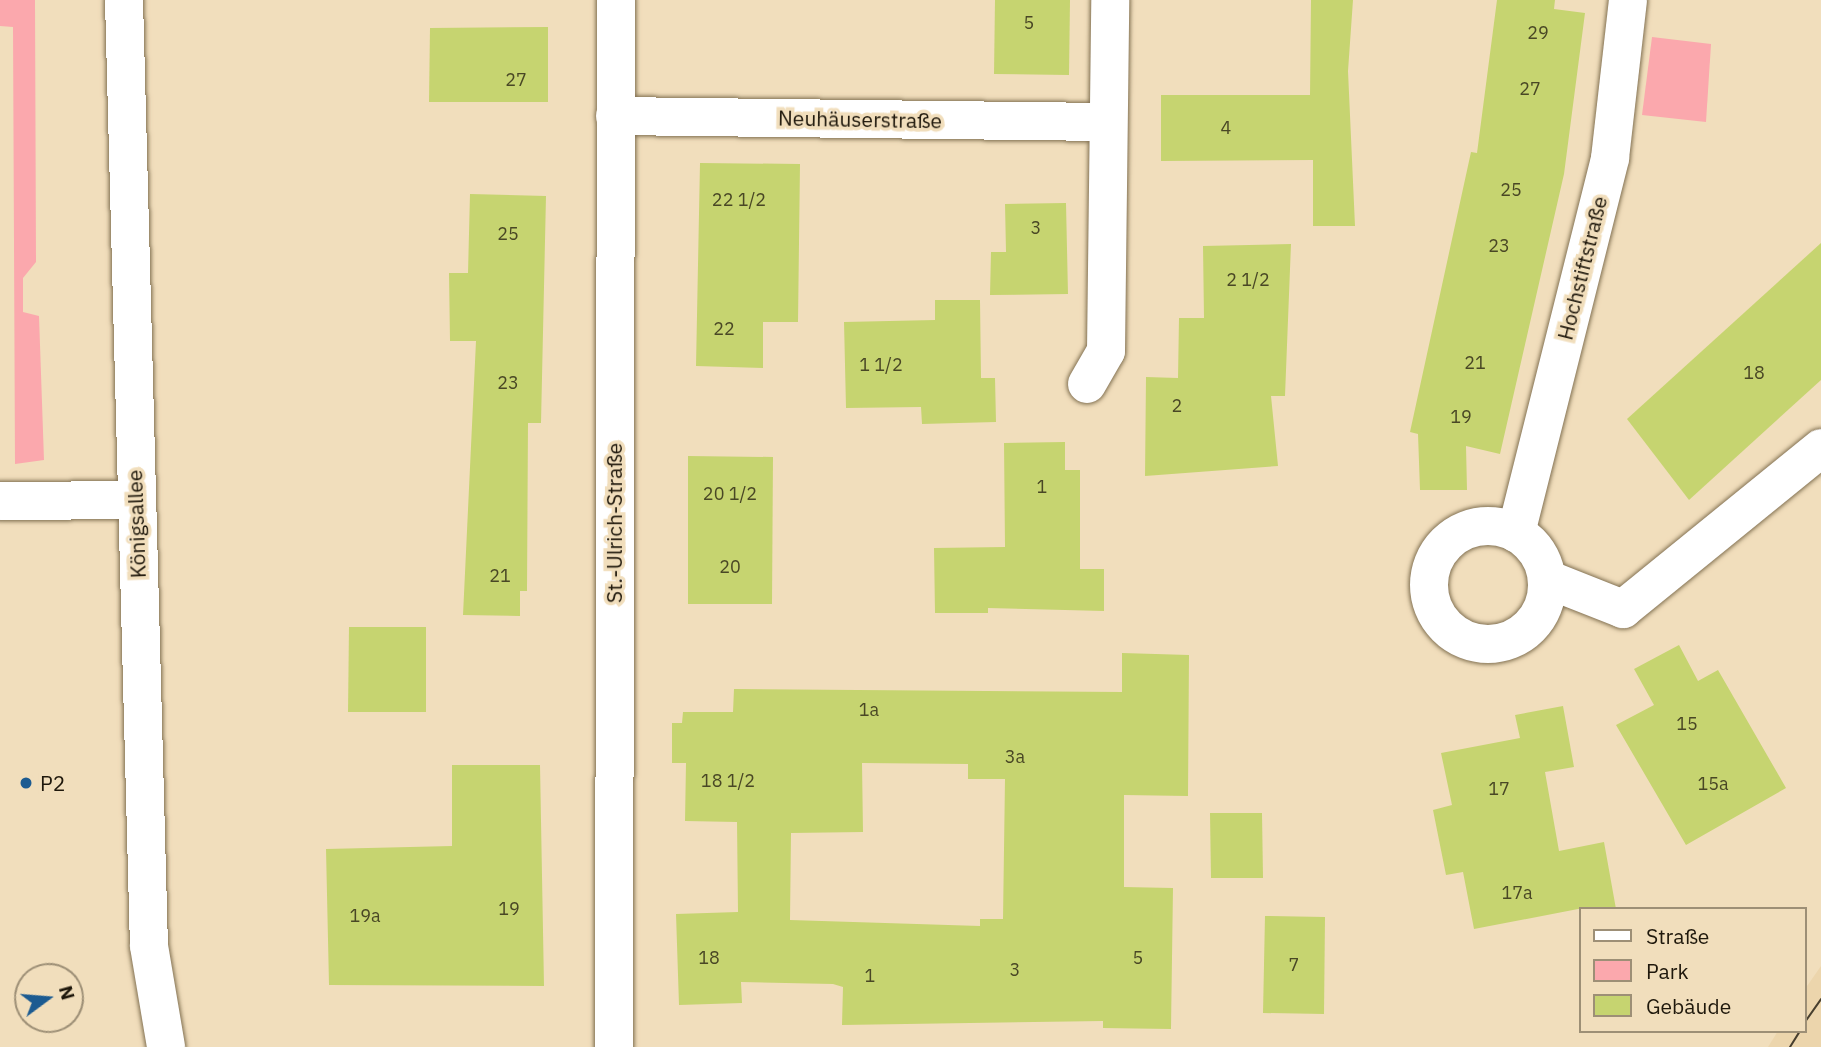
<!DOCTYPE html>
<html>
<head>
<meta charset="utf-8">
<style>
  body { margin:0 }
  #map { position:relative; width:1821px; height:1047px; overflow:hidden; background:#f1debc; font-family:"IBM Plex Sans",sans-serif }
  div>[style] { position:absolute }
  .built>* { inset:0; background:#ecd5ac }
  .green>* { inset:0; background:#fba8ad }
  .building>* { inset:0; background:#c6d470 }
  .roads { filter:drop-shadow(0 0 2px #837253) drop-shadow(0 0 2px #837253) }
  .minor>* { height:38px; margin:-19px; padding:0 19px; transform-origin:19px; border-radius:19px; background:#fff }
  .minor>.ring { margin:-19px; padding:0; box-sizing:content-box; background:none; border:38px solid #fff; border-radius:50% }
  .tram>* { height:2px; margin:-1px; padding:0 1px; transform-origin:1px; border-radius:1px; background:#483f2e }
  .dots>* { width:19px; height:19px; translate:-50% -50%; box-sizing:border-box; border:4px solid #f1debc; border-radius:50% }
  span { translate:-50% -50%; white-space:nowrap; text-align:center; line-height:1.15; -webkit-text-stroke:7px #f1debc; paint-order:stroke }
  .number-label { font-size:18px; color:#494725 }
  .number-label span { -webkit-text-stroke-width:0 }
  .street-label { font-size:21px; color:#1f180c }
  .poi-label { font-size:21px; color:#1f180c }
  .left { translate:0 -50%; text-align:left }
  .legend { position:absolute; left:1579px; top:907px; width:228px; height:126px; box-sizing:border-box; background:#f1debc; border:2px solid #9d8f76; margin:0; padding:9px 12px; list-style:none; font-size:21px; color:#1f180c }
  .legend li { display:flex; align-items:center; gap:14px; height:35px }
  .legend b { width:35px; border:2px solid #9d8f76 }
  .north { position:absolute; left:14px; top:963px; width:70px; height:70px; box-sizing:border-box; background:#f1debc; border:2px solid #9d8f76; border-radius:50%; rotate:74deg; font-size:19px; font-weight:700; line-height:28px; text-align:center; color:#1f180c }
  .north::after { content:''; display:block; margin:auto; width:24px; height:32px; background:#1c5b91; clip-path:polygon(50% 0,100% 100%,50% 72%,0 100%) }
</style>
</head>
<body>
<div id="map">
  <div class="built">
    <div style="clip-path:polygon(1821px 966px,1821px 1047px,1768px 1047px,1778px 1031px,1805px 1031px,1805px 989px)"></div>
  </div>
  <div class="green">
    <div style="clip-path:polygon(0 0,35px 0,36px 262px,23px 278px,23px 312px,39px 316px,44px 460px,15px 464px,13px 27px,0 26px)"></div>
    <div style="clip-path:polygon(1652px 37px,1711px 44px,1706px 122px,1642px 115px)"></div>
  </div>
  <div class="building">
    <div style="clip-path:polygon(995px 0,1070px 0,1069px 75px,994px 74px)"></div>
    <div style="clip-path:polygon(1311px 0,1353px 0,1348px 71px,1355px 226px,1313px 226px,1313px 160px,1161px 161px,1161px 95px,1310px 95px)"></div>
    <div style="clip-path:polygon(1497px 0,1555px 0,1554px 9px,1585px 13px,1564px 174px,1500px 454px,1466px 446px,1467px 490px,1420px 490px,1418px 434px,1410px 432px,1471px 152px,1477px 153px)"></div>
    <div style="clip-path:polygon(548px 27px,548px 102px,429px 102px,430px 28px)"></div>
    <div style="clip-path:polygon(700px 163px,800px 164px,798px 322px,763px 322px,763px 368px,696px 366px)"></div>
    <div style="clip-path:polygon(470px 194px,546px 196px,541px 423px,528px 423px,527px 591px,520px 591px,520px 616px,463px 615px,476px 341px,450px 341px,449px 273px,468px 273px)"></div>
    <div style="clip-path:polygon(1066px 203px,1068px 294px,990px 295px,991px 252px,1006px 252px,1005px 204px)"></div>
    <div style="clip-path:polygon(1821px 243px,1821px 380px,1689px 500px,1627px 419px)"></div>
    <div style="clip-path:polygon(1291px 244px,1285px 396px,1271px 396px,1278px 466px,1145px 476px,1146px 377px,1178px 378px,1179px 318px,1204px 318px,1203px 246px)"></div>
    <div style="clip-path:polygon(935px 300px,980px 300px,981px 378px,995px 378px,996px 422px,922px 424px,921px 407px,846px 408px,844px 322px,935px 320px)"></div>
    <div style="clip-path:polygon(1065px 442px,1065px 470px,1080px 470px,1080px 569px,1104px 569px,1104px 611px,988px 608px,988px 613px,935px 613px,934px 548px,1005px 547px,1004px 443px)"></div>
    <div style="clip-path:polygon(688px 456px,773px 457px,772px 604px,688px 604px)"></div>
    <div style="clip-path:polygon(349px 627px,426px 627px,426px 712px,348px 712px)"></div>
    <div style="clip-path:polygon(1679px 645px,1698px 681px,1718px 670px,1786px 788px,1686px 845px,1616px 725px,1654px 705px,1634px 669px)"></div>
    <div style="clip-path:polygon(evenodd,1122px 653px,1189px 655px,1188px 796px,1124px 795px,1124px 887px,1173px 888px,1171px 1029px,1103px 1028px,1103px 1021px,842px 1025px,843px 987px,833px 984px,741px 982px,742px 1003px,679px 1005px,676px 914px,738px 912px,737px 822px,685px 821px,686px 763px,672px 763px,672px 723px,682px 723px,683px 712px,733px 712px,734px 689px,1122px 692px,1122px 653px,862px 763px,968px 764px,968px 779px,1005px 779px,1003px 919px,980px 919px,980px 926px,790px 920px,791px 833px,863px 832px,862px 763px)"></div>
    <div style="clip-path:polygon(1563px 706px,1574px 767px,1545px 772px,1559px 851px,1604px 842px,1616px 909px,1578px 909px,1474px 929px,1463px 872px,1446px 875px,1433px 810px,1452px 805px,1441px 753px,1520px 738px,1515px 715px)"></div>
    <div style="clip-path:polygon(452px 765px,540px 765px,544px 986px,329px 985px,326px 849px,452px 846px)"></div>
    <div style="clip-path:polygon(1210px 813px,1262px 813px,1263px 878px,1211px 878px)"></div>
    <div style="clip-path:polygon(1265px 916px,1325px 917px,1324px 1014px,1263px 1013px)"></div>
  </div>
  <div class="roads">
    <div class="minor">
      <div style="left:124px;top:0;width:946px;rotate:88.49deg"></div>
      <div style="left:149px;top:946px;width:102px;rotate:80.4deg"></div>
      <div style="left:615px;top:116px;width:491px;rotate:0.7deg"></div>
      <div style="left:1087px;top:384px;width:38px;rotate:-60deg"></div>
      <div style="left:1106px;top:351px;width:351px;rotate:-89.3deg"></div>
      <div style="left:0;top:501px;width:135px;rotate:-0.4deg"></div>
      <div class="ring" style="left:1429px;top:526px;width:80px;height:80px"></div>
      <div style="left:1516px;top:533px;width:387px;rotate:-75.9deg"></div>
      <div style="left:1610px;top:158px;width:159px;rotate:-83.5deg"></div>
      <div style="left:1547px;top:579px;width:82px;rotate:21.5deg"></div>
      <div style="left:1623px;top:609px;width:255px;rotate:-39.1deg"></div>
      <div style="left:614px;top:1047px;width:1047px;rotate:-89.89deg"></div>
    </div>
  </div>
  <div class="tram">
    <div style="left:1805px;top:1022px;width:28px;rotate:-55deg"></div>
    <div style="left:1790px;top:1047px;width:19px;rotate:-58deg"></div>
  </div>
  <div class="dots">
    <div style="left:26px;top:783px;background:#1c5b91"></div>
  </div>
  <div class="number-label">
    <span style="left:1029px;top:23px">5</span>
    <span style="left:1538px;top:33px">29</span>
    <span style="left:516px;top:80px">27</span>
    <span style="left:1530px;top:89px">27</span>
    <span style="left:1226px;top:128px">4</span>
    <span style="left:1511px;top:190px">25</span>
    <span style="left:739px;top:200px">22 1/2</span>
    <span style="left:1036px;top:228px">3</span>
    <span style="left:508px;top:234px">25</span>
    <span style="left:1499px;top:246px">23</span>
    <span style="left:1248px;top:280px">2 1/2</span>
    <span style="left:724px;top:329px">22</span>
    <span style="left:1475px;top:363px">21</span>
    <span style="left:881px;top:365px">1 1/2</span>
    <span style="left:1754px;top:373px">18</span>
    <span style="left:508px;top:383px">23</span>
    <span style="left:1177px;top:406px">2</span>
    <span style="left:1461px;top:417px">19</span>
    <span style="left:1042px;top:487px">1</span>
    <span style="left:730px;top:494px">20 1/2</span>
    <span style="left:730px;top:567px">20</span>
    <span style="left:500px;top:576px">21</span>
    <span style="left:869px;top:710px">1a</span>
    <span style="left:1687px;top:724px">15</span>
    <span style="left:1015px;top:757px">3a</span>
    <span style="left:728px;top:781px">18 1/2</span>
    <span style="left:1713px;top:784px">15a</span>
    <span style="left:1499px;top:789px">17</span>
    <span style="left:1517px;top:893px">17a</span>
    <span style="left:509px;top:909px">19</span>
    <span style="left:365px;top:916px">19a</span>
    <span style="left:709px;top:958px">18</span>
    <span style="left:1138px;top:958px">5</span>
    <span style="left:1294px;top:965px">7</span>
    <span style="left:1015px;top:970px">3</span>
    <span style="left:870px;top:976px">1</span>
  </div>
  <div class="street-label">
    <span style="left:860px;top:119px;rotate:1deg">Neuhäuserstraße</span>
    <span style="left:1582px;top:268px;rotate:-76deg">Hochstiftstraße</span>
    <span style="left:614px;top:523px;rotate:-90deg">St.-Ulrich-Straße</span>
    <span style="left:136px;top:524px;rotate:-92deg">Königsallee</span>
  </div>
  <div class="poi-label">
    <span class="left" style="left:40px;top:783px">P2</span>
  </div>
  <ul class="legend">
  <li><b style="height:9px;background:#fff"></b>Straße</li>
  <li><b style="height:19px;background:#fba8ad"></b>Park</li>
  <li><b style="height:19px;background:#c6d470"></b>Gebäude</li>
  </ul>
  <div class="north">N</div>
</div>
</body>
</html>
